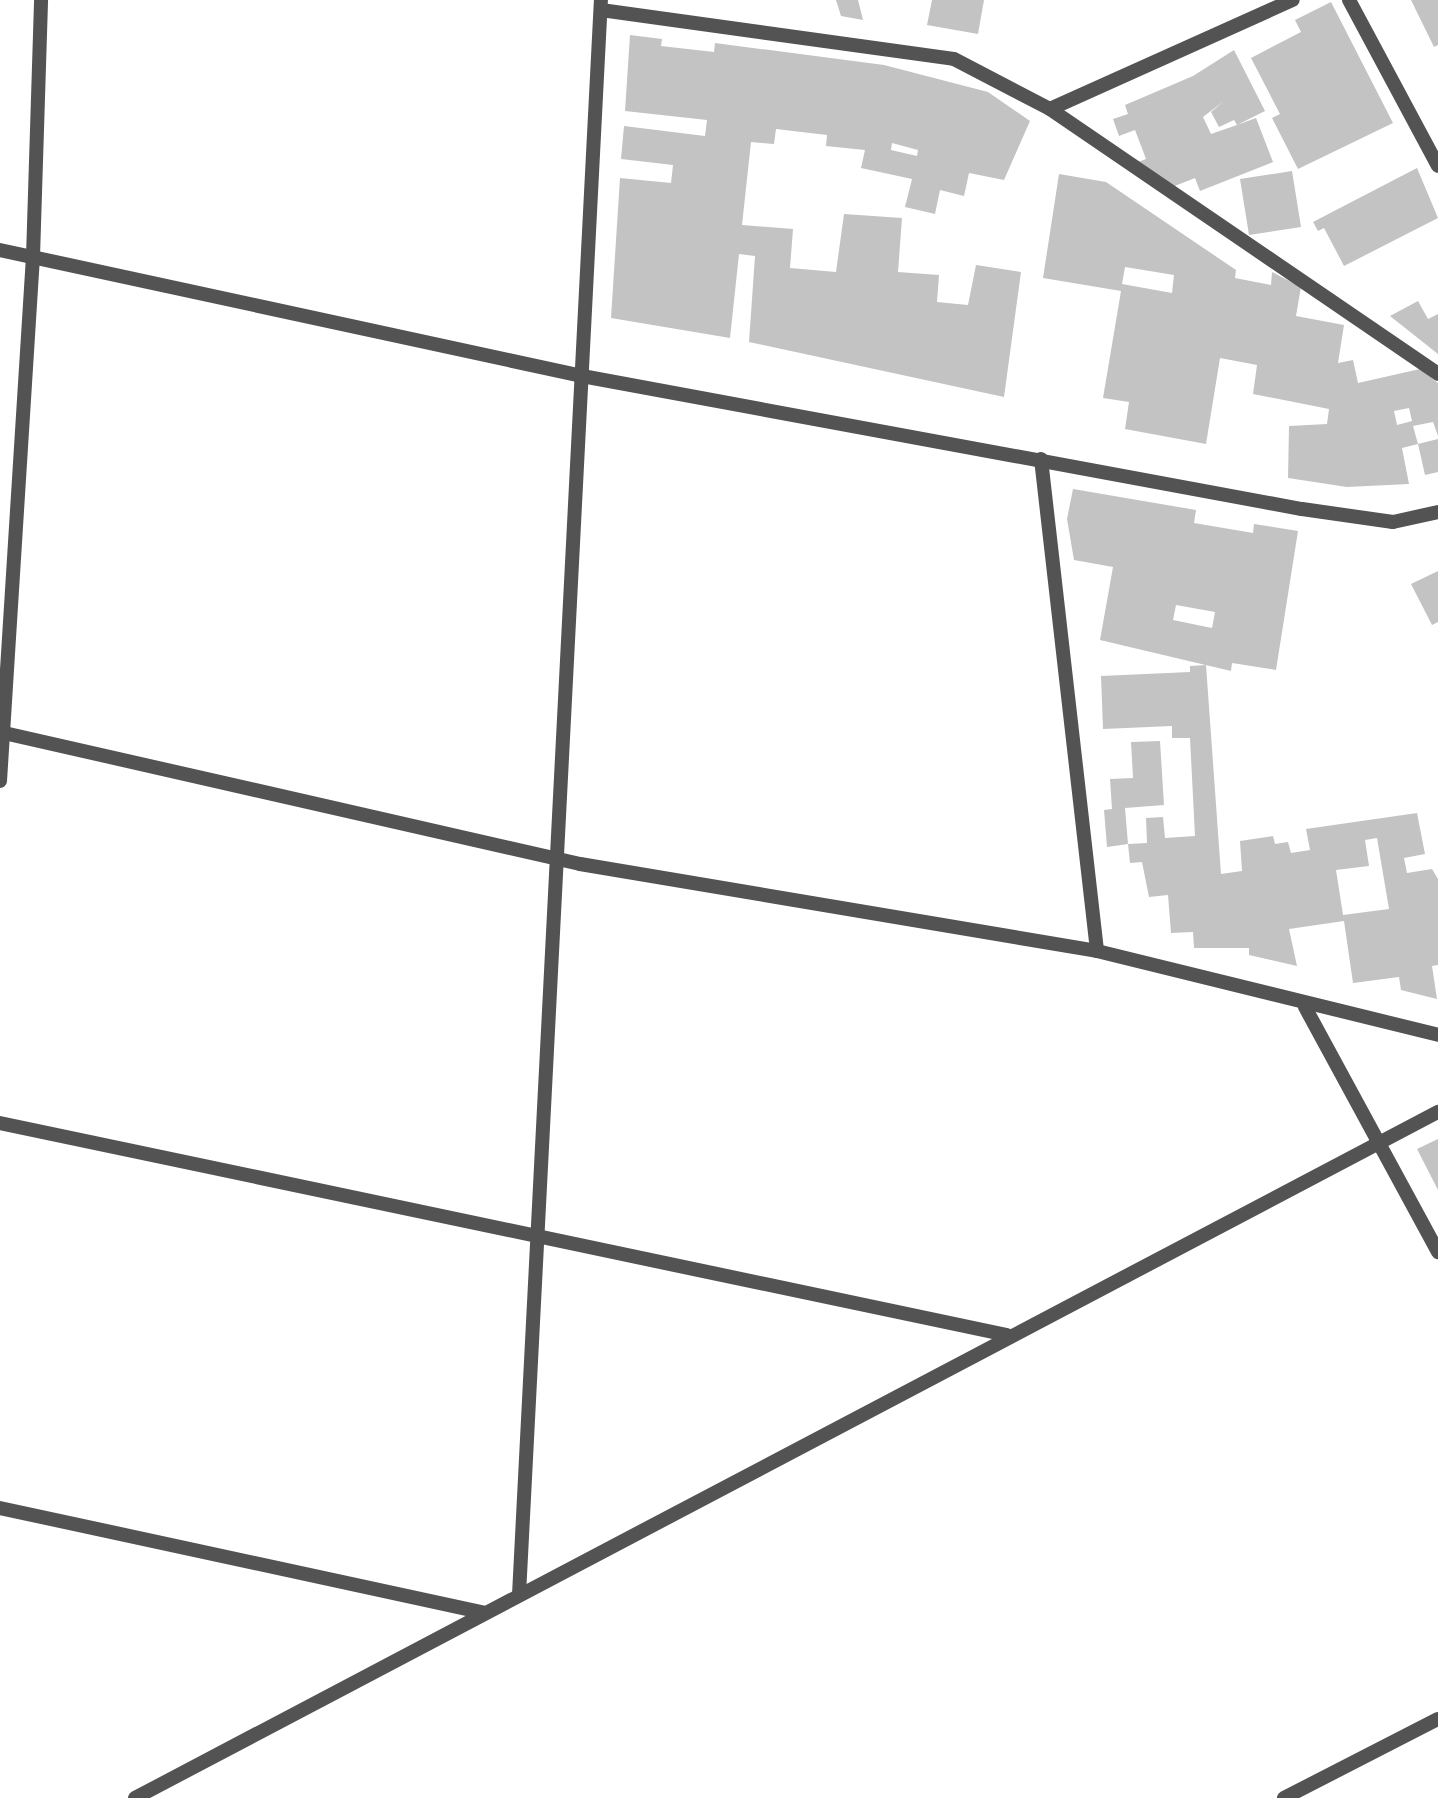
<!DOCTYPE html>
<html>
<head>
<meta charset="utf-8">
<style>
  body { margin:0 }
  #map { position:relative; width:1438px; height:1798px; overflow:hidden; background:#fff; font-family:"Fira Sans",sans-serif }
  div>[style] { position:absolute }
  .building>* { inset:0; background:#c3c3c3 }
  .minor>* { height:14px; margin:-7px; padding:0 7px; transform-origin:7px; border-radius:7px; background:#535353 }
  span { translate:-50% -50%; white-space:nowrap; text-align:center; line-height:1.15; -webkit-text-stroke:6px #fff; paint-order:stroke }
</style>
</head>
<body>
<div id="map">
  <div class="building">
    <div style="clip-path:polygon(836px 0,858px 0,863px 20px,841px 16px)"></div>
    <div style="clip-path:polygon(932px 0,984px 0,978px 34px,927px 25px)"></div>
    <div style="clip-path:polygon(1411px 0,1438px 0,1438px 45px,1434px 47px)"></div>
    <div style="clip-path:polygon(1331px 2px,1393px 123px,1298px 169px,1272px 118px,1280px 114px,1251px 58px,1301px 32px,1295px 20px)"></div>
    <div style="clip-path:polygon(evenodd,630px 35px,662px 39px,661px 46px,714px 52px,715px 43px,884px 65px,988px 92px,1030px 121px,1004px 180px,969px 173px,964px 196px,940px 190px,935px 214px,905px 207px,912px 179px,861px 168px,865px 150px,826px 146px,827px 135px,776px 129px,774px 144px,751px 142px,742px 225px,793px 229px,790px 268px,836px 272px,844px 214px,902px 218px,898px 272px,939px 275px,937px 302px,968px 305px,976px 265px,1021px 272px,1004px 397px,749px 342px,755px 256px,739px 254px,730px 338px,611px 318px,620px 178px,671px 183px,673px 165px,621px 159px,624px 126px,705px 136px,707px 120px,625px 111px,630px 35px,892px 143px,918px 150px,917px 156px,891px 150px,892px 143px)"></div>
    <div style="clip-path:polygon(evenodd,1234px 50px,1265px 111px,1237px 125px,1256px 118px,1273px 162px,1200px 191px,1195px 178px,1167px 189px,1133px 164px,1146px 159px,1135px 130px,1119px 136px,1113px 119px,1128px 114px,1125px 105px,1193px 76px,1234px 50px,1224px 101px,1211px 112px,1219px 127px,1234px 120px,1237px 125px,1211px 134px,1203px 117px,1224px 101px)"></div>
    <div style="clip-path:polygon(1417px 168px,1438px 218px,1344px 266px,1324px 228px,1318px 231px,1313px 222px)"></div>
    <div style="clip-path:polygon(1292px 171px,1301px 227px,1249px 235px,1240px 179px)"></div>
    <div style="clip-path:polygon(evenodd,1059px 174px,1106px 182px,1236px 270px,1235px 278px,1271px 285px,1272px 272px,1301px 287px,1296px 316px,1344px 325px,1338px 363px,1353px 360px,1358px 383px,1420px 369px,1438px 383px,1438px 436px,1433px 422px,1413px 426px,1418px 444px,1438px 439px,1438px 472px,1425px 475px,1418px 444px,1402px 448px,1409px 484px,1347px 487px,1288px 478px,1289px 426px,1327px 424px,1329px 409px,1253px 394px,1257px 365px,1220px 358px,1206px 444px,1125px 429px,1129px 402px,1103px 398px,1121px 291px,1043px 278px,1059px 174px,1125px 267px,1174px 275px,1172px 293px,1122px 284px,1125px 267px,1059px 174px,1409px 408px,1412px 421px,1397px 425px,1394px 411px,1409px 408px)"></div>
    <div style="clip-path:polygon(1418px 301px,1428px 319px,1438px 314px,1438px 354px,1390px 316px)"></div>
    <div style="clip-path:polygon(evenodd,1073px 489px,1196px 510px,1194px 523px,1253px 533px,1254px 524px,1298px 531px,1276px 670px,1232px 663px,1231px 671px,1100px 640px,1113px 567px,1074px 560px,1067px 519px,1073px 489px,1176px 605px,1215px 612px,1212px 628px,1173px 620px,1176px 605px)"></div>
    <div style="clip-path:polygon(1438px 571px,1438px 622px,1432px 625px,1411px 584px)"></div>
    <div style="clip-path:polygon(evenodd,1206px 665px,1221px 874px,1242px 871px,1240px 841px,1273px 836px,1275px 844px,1288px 842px,1291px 853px,1310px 850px,1306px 829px,1417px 813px,1425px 854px,1404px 858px,1407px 873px,1432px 869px,1438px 879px,1438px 965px,1432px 966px,1437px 999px,1401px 990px,1399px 977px,1353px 983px,1344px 921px,1289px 929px,1297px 966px,1249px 955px,1249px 948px,1194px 948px,1193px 932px,1171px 933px,1168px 895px,1149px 897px,1142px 862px,1130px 863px,1128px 844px,1147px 843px,1146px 818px,1163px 817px,1165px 838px,1195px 836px,1190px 738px,1172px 738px,1172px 726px,1103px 729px,1101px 676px,1190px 672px,1190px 666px,1206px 665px,1377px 838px,1389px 909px,1343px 915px,1336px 870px,1369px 866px,1365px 840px,1377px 838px)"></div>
    <div style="clip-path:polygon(1160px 741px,1164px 805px,1125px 808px,1128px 844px,1107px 847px,1104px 810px,1112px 809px,1110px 779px,1133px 778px,1131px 742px)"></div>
    <div style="clip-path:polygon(1438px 1139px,1438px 1190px,1417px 1149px)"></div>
  </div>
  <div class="minor">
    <div style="left:1349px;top:0;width:188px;rotate:61.8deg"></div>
    <div style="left:601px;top:10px;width:356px;rotate:7.9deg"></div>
    <div style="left:954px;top:59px;width:108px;rotate:27.5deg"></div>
    <div style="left:1050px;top:109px;width:470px;rotate:34.3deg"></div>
    <div style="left:1050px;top:109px;width:266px;rotate:-24.2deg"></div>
    <div style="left:0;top:250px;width:595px;rotate:12.22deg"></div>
    <div style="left:582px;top:376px;width:732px;rotate:10.47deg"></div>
    <div style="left:1302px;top:509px;width:92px;rotate:8.1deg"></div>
    <div style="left:1393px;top:522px;width:46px;rotate:-12.5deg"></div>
    <div style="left:1041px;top:459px;width:495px;rotate:83.5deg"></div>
    <div style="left:0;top:732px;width:595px;rotate:12.82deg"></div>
    <div style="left:580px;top:864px;width:524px;rotate:9.55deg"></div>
    <div style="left:1097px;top:951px;width:351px;rotate:13.8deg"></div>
    <div style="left:0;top:781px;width:525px;rotate:-86.4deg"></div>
    <div style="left:33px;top:257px;width:257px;rotate:-88.2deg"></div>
    <div style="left:1305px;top:1007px;width:279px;rotate:61.5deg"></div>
    <div style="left:0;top:1123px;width:1029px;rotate:11.89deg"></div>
    <div style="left:0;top:1508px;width:496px;rotate:12.2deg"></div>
    <div style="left:519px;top:1595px;width:1597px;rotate:-87.06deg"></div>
    <div style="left:135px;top:1798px;width:1473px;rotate:-27.77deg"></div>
    <div style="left:1284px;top:1798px;width:173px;rotate:-27.2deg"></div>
  </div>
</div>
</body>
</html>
